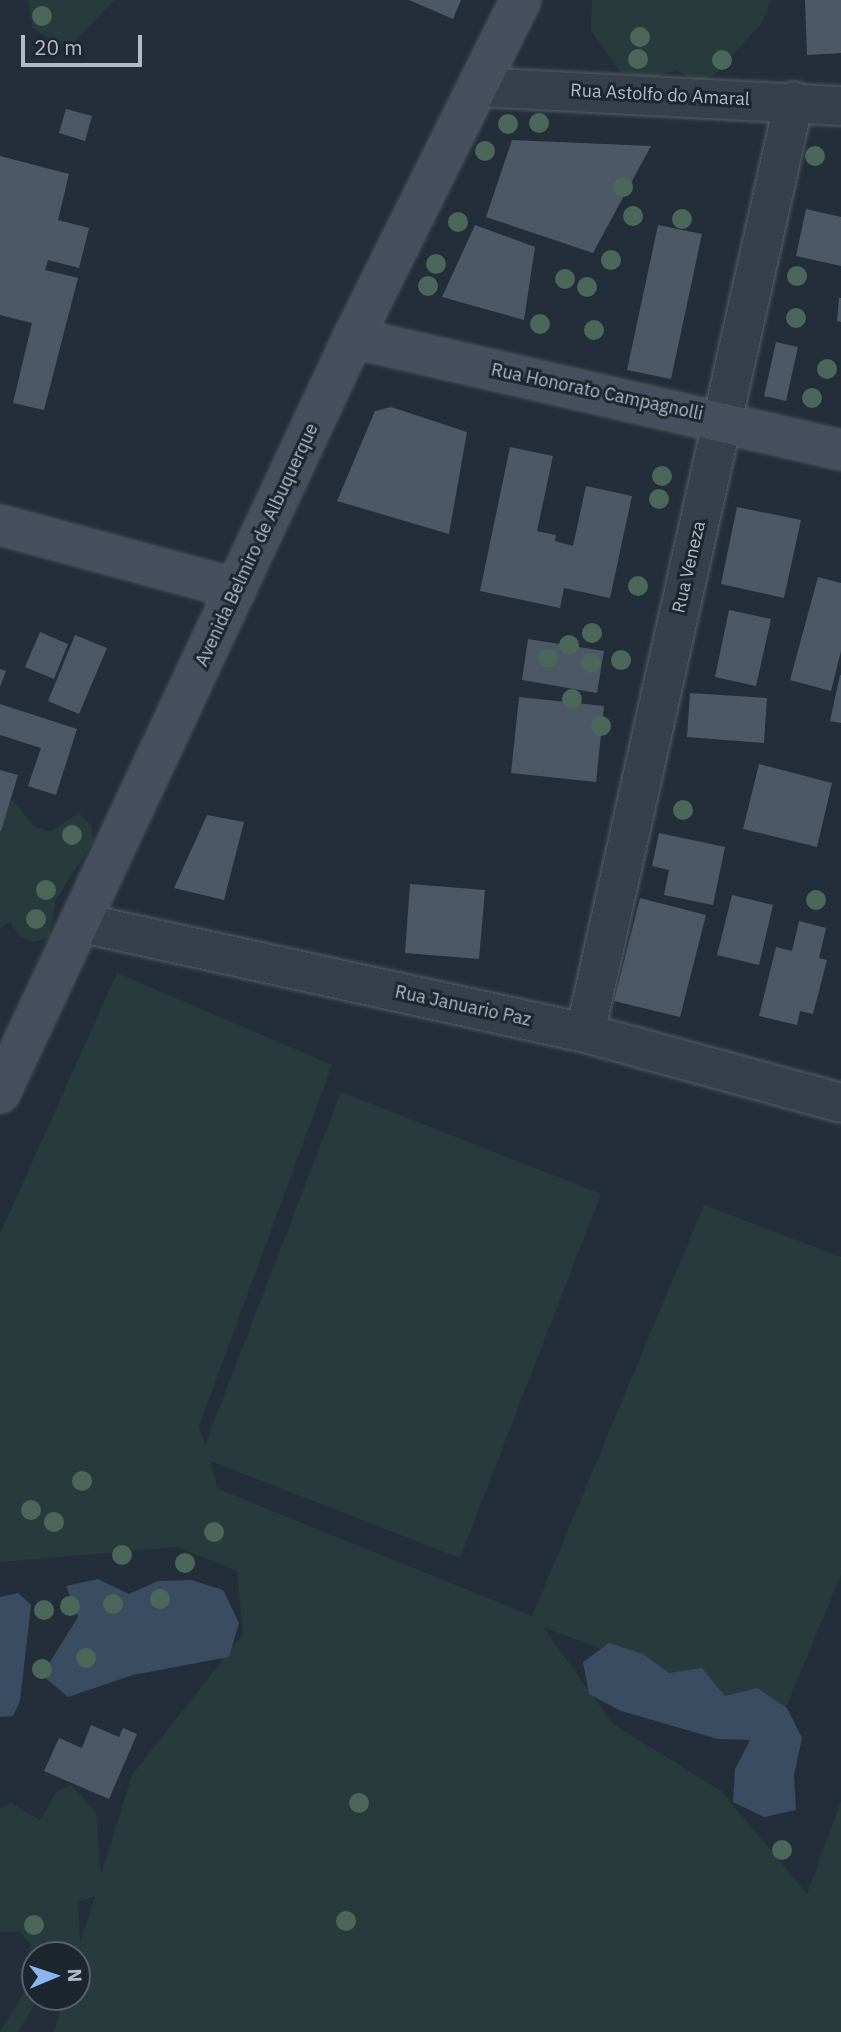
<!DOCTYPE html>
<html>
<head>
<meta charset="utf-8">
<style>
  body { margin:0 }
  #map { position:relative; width:841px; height:2032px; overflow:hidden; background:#242e3a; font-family:"IBM Plex Sans",sans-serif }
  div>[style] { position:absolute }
  .green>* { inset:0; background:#273b3c }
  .water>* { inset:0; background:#3a4c62 }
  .building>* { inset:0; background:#4c5865 }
  .roads { filter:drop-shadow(0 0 2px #555d68) drop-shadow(0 0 2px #555d68) }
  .street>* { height:38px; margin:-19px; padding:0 19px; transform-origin:19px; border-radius:19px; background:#37404a }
  .secondary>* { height:38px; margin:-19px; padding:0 19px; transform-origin:19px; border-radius:19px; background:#464f5d }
  .trees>* { width:20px; height:20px; margin:-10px; border-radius:50%; background:#4b675a }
  span { translate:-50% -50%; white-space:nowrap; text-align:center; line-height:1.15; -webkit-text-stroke:6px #1d252f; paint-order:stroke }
  .street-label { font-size:18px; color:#b3bac6 }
  .north { position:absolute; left:21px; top:1941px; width:70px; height:70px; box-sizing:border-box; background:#1d252f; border:2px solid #59616b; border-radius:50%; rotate:88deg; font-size:19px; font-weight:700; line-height:28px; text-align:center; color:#b3bac6 }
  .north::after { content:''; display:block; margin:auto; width:24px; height:32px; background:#8cb6f1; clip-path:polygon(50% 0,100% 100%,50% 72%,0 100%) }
  .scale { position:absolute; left:21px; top:35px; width:121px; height:32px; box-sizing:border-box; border:4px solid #b3bac6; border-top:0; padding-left:9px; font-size:21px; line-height:24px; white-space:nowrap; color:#b3bac6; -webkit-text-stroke:5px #1d252f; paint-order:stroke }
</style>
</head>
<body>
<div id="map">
  <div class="green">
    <div style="clip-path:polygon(28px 0,115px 0,75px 41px,58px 45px,32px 27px)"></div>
    <div style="clip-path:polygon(592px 0,771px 0,763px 22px,713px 76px,696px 82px,676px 70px,652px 79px,620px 72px,591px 30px)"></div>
    <div style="clip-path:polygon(13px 800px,34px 827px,51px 831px,79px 813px,91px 825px,93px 842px,55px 901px,50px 937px,33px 942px,18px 935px,10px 921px,0 928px,0 809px)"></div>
    <div style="clip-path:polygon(evenodd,117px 973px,332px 1065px,199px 1426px,205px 1445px,341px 1092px,601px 1194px,460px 1558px,210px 1461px,218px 1489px,532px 1616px,704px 1205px,841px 1257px,841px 1575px,782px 1717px,543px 1627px,613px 1724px,721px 1791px,807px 1894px,841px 1801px,841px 2032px,54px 2032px,64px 1997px,77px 1997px,77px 1955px,35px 1955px,39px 1997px,18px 2032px,0 2032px,25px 1991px,31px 1944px,20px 1932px,0 1932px,0 1809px,11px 1803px,40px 1820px,56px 1792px,71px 1785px,96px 1812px,101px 1875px,132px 1775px,243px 1634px,237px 1571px,177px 1547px,0 1562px,0 1234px,117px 973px,94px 1896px,95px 1897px,80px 1943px,78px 1902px,94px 1896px)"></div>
  </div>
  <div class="water">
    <div style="clip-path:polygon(98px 1579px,129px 1594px,158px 1581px,191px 1580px,223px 1590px,239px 1623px,229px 1657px,133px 1675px,68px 1697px,42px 1675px,78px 1617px,66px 1586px)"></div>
    <div style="clip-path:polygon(18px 1593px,31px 1605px,20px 1701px,13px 1716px,0 1717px,0 1597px)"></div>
    <div style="clip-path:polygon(609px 1643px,643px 1654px,669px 1673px,702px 1668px,725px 1696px,757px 1688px,787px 1708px,802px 1738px,794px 1775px,796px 1810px,764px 1817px,733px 1802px,735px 1769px,750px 1740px,718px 1739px,621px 1711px,589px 1694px,583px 1662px)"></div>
  </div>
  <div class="building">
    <div style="clip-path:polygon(409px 0,461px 0,453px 19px)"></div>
    <div style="clip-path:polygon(805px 0,841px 0,841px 53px,807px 55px)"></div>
    <div style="clip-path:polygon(66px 109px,92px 116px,85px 141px,59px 133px)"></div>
    <div style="clip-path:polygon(512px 140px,651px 146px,593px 253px,486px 217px)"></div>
    <div style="clip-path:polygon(0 156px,69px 174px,58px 220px,89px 228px,79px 268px,48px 260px,45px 270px,78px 278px,44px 410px,13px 403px,32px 323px,0 315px)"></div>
    <div style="clip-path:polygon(806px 209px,841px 217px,841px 266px,796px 256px)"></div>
    <div style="clip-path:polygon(475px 225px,535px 247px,524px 320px,442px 297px)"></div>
    <div style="clip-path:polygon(658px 225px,702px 234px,671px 379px,627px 370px)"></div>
    <div style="clip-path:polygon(839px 298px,841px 298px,841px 322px,837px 321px)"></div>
    <div style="clip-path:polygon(776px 342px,798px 347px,786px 401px,764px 396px)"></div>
    <div style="clip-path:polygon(391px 407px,467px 432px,449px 534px,337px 501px,375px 411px)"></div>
    <div style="clip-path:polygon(510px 447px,553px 456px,537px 531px,556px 535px,555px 541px,573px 546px,586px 486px,632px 496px,610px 598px,564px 588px,560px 608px,480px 591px)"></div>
    <div style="clip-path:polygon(737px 507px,801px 520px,784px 598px,721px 584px)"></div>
    <div style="clip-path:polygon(818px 577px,841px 583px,841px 651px,831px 691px,790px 680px)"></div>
    <div style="clip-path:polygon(729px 610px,771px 619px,756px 686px,715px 677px)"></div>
    <div style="clip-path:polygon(40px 632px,68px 644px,54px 679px,25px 667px)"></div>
    <div style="clip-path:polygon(75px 635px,107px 648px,79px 714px,48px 701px)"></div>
    <div style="clip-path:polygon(528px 639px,604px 651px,597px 693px,522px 680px)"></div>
    <div style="clip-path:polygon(0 669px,6px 671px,0 687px)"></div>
    <div style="clip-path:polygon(840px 675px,841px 675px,841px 723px,830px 721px)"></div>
    <div style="clip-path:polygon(690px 693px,767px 698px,764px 743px,687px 737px)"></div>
    <div style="clip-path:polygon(519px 697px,604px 706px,596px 782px,511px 773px)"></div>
    <div style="clip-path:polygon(0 704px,77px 729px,56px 795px,28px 786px,41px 748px,0 735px)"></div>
    <div style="clip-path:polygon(759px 764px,832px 783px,817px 847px,743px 829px)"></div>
    <div style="clip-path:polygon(0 770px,18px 775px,1px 831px,0 831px)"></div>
    <div style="clip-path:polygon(207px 815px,244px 822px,224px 900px,174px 888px)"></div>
    <div style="clip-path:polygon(659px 833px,725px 847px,713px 905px,664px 895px,669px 870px,652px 866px)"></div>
    <div style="clip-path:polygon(410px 884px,485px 890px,479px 959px,405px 953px)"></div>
    <div style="clip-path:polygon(732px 895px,773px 905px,759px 965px,717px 955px)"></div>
    <div style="clip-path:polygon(640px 898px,706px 915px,680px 1017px,614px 1001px)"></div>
    <div style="clip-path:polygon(799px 921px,826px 928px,819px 958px,827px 960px,813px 1014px,800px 1011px,797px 1025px,759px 1016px,776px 947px,792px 951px)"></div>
    <div style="clip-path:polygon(91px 1725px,119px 1737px,123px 1728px,137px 1734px,109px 1799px,44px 1771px,59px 1738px,82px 1748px)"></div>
  </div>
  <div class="roads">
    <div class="street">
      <div style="left:478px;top:87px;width:363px;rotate:3deg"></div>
      <div style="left:82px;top:923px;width:515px;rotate:12.34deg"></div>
      <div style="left:585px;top:1033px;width:265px;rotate:15.3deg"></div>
      <div style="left:585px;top:1033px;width:955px;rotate:-77.36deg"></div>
    </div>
    <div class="secondary">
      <div style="left:353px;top:338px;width:501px;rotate:12.93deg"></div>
      <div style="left:0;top:525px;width:245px;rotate:15.1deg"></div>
      <div style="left:0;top:1093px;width:833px;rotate:-64.94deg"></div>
      <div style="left:353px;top:338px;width:377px;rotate:-63.6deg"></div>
    </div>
  </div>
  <div class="trees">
    <div style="left:42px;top:16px"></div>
    <div style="left:640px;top:37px"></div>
    <div style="left:638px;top:59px"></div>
    <div style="left:722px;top:60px"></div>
    <div style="left:539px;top:123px"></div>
    <div style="left:508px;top:124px"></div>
    <div style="left:485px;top:151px"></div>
    <div style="left:815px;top:156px"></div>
    <div style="left:623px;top:187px"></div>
    <div style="left:633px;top:216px"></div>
    <div style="left:682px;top:219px"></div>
    <div style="left:458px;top:222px"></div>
    <div style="left:611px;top:260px"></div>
    <div style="left:436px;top:264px"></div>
    <div style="left:797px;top:276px"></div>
    <div style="left:565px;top:279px"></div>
    <div style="left:428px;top:286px"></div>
    <div style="left:587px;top:287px"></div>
    <div style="left:796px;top:318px"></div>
    <div style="left:540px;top:324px"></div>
    <div style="left:594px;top:330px"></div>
    <div style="left:827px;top:369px"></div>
    <div style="left:812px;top:398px"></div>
    <div style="left:662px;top:476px"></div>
    <div style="left:659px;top:499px"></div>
    <div style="left:638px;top:586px"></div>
    <div style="left:592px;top:633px"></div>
    <div style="left:569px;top:645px"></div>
    <div style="left:548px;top:658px"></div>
    <div style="left:621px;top:660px"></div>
    <div style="left:591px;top:663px"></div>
    <div style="left:572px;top:699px"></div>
    <div style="left:601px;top:726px"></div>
    <div style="left:683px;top:810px"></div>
    <div style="left:72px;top:835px"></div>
    <div style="left:46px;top:890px"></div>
    <div style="left:816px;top:900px"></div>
    <div style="left:36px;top:919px"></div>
    <div style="left:82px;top:1481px"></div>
    <div style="left:31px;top:1510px"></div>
    <div style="left:54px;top:1522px"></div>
    <div style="left:214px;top:1532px"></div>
    <div style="left:122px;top:1555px"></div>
    <div style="left:185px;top:1563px"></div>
    <div style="left:160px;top:1599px"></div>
    <div style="left:113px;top:1604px"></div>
    <div style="left:70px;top:1606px"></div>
    <div style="left:44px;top:1610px"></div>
    <div style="left:86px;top:1658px"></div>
    <div style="left:42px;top:1669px"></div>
    <div style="left:359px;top:1803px"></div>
    <div style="left:782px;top:1850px"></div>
    <div style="left:346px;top:1921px"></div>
    <div style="left:34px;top:1925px"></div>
  </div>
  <div class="street-label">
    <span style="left:660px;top:95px;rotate:3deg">Rua Astolfo do Amaral</span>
    <span style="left:597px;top:392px;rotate:12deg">Rua Honorato Campagnolli</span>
    <span style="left:257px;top:545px;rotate:-65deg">Avenida Belmiro de Albuquerque</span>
    <span style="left:689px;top:567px;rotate:-77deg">Rua Veneza</span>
    <span style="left:463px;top:1006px;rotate:12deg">Rua Januario Paz</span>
  </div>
  <div class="north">N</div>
  <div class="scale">20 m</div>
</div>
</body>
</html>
